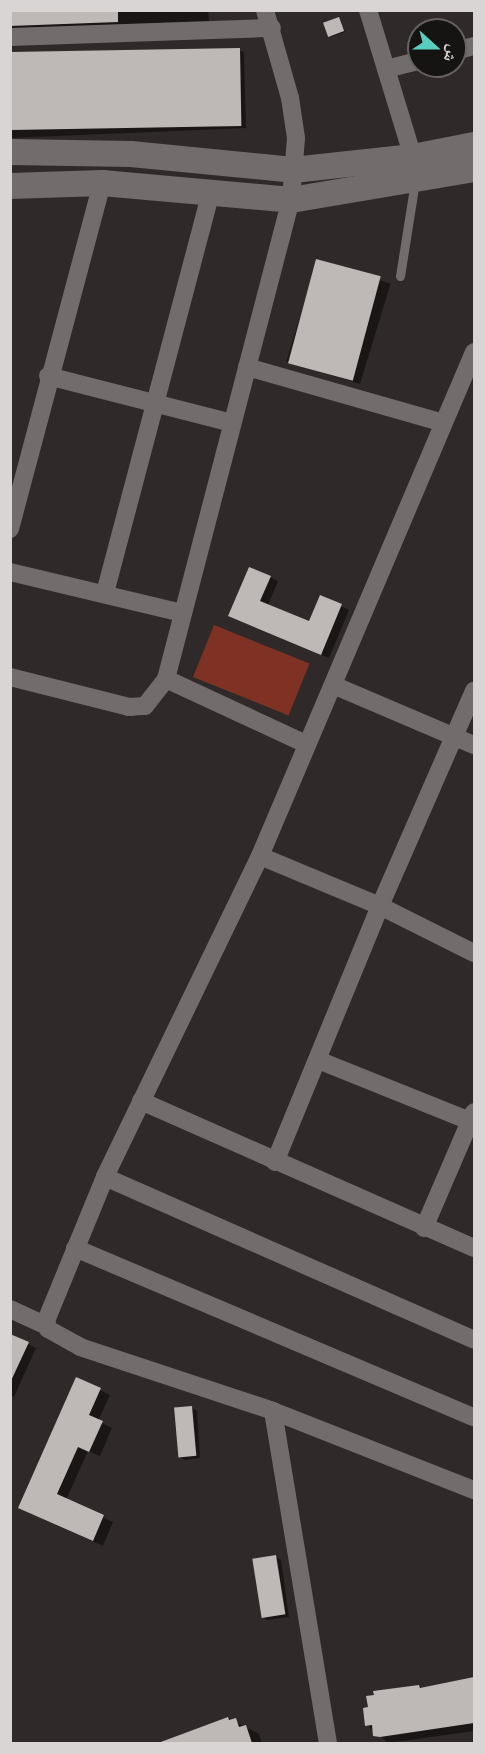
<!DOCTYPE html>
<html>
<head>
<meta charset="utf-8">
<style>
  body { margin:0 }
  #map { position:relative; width:485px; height:1754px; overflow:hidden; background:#2f2a29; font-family:Mulish,"Noto Naskh Arabic",sans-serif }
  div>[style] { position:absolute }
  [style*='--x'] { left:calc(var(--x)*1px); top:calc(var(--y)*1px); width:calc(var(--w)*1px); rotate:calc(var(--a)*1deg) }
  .green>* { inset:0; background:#7f3223; transform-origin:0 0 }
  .shadow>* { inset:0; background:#0007; transform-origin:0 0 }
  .building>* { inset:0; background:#beb8b7; transform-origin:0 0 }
  .lane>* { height:9px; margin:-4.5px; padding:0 4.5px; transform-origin:4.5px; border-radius:4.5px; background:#726d6c }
  .street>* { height:18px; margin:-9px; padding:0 9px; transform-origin:9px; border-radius:9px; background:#726d6c }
  .secondary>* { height:26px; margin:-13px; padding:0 13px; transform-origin:13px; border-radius:13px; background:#726d6c }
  span { translate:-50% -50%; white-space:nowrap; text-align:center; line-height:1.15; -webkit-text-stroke:6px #161313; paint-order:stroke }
  .frame { position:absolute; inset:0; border:12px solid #d8d5d4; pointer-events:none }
  .north { position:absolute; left:407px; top:18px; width:60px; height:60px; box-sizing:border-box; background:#161313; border:2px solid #646160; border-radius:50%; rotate:111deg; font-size:16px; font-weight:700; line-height:24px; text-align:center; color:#d8d5d4 }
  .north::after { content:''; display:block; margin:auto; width:21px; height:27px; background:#5acebe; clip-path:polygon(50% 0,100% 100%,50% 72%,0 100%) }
</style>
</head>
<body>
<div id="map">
  <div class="green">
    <div style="left:214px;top:625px;width:103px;height:56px;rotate:22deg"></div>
  </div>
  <div class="shadow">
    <div style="clip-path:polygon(10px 10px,208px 10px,209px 21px,10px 29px)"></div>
    <div style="clip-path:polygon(339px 19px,345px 32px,331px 37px,329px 35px)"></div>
    <div style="clip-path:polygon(239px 50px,244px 52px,246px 128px,10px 138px,10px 59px)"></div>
    <div style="left:317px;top:261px;width:77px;height:105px;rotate:17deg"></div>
    <div style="clip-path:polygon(270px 577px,278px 581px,268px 605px,310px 623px,321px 597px,349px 610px,329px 658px,238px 619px)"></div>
    <div style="clip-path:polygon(10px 1335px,36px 1348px,14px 1397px,10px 1395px)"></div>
    <div style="clip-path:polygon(100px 1390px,110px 1395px,98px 1421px,112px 1428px,100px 1456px,88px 1451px,66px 1500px,113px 1522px,103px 1546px,30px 1513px)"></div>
    <div style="clip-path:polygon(192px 1408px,197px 1411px,200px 1458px,185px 1460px,179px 1457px)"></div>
    <div style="clip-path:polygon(276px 1557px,281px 1560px,289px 1617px,267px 1620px,262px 1617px)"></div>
    <div style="clip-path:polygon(474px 1680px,474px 1731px,388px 1743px,367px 1725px,419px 1686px,424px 1689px)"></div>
    <div style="clip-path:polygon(228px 1718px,259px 1734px,262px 1744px,175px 1744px,174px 1739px,179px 1735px)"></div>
  </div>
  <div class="building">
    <div style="clip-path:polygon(10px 10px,118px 10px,118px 22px,10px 26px)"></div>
    <div style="left:339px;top:17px;width:15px;height:17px;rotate:70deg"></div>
    <div style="left:240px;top:48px;width:78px;height:230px;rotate:89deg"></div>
    <div style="left:316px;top:259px;width:67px;height:108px;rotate:15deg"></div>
    <div style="clip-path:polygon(249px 567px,271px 576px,260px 601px,309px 621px,320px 595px,342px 604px,321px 655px,228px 616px)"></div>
    <div style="clip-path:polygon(10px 1334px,29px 1342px,10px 1383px)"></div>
    <div style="clip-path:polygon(76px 1377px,101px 1388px,89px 1415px,103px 1421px,89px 1452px,78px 1447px,57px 1494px,104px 1515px,93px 1541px,18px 1508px)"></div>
    <div style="left:192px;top:1406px;width:50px;height:18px;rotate:85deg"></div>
    <div style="left:276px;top:1555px;width:60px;height:24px;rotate:81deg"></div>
    <div style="clip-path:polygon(474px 1677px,474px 1723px,380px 1737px,373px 1736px,372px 1725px,365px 1726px,363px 1708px,368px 1707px,366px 1696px,374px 1695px,373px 1691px,419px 1685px,420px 1688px)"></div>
    <div style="clip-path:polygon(228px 1717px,229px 1720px,236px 1718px,239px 1727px,246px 1725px,252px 1743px,158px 1743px)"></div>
  </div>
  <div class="lane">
    <div style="--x:400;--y:276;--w:96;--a:-81"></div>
  </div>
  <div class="street">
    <div style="--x:368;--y:10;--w:154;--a:73"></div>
    <div style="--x:10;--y:37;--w:262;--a:-2"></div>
    <div style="--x:455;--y:51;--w:20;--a:-15"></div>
    <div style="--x:386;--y:69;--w:34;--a:-14"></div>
    <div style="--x:474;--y:352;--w:548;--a:113.01"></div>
    <div style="--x:260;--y:856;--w:356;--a:115.8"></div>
    <div style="--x:105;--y:1177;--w:156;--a:112.3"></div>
    <div style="--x:46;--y:1321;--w:8;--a:76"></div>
    <div style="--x:48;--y:1329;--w:37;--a:29"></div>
    <div style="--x:80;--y:1347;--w:203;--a:18.3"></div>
    <div style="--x:273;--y:1411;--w:216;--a:21.5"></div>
    <div style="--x:247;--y:367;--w:204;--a:15.9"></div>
    <div style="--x:48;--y:376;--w:190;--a:14.3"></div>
    <div style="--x:10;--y:529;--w:358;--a:-75.1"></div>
    <div style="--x:10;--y:572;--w:177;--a:13.4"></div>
    <div style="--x:105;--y:593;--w:414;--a:-75.2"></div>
    <div style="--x:10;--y:677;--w:123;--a:14.1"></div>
    <div style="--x:129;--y:707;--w:16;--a:-4"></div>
    <div style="--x:145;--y:706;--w:34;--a:-52"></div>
    <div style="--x:166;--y:679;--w:495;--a:-75.4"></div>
    <div style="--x:291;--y:200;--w:62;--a:-85.4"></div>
    <div style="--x:296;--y:138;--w:40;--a:-98.5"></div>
    <div style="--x:290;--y:98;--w:91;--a:-105.9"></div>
    <div style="--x:166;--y:679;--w:154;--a:24.9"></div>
    <div style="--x:333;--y:685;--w:153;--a:23.1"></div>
    <div style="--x:260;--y:856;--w:130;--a:22.6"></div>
    <div style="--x:380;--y:906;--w:105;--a:26.6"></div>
    <div style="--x:318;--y:1060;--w:164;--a:21.9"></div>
    <div style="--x:141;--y:1101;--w:364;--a:23.8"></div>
    <div style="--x:275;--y:1162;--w:277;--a:-67.7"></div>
    <div style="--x:380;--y:906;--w:235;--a:-66.4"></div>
    <div style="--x:105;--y:1177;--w:403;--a:23.8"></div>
    <div style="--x:424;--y:1228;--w:126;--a:-66.7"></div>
    <div style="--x:75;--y:1248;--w:433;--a:23"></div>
    <div style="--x:10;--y:1309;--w:41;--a:24.7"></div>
    <div style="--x:273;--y:1411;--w:338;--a:80.6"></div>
  </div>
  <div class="secondary">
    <div style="--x:10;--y:152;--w:121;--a:0.9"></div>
    <div style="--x:131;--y:154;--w:163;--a:5.6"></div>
    <div style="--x:293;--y:170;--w:121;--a:-6.2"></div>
    <div style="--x:413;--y:157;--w:62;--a:-11.1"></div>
    <div style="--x:10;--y:186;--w:92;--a:-1.9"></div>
    <div style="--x:102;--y:183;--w:190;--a:5.1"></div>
    <div style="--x:291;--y:200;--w:186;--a:-9.6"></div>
  </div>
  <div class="frame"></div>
  <div class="north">ش</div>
</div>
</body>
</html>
